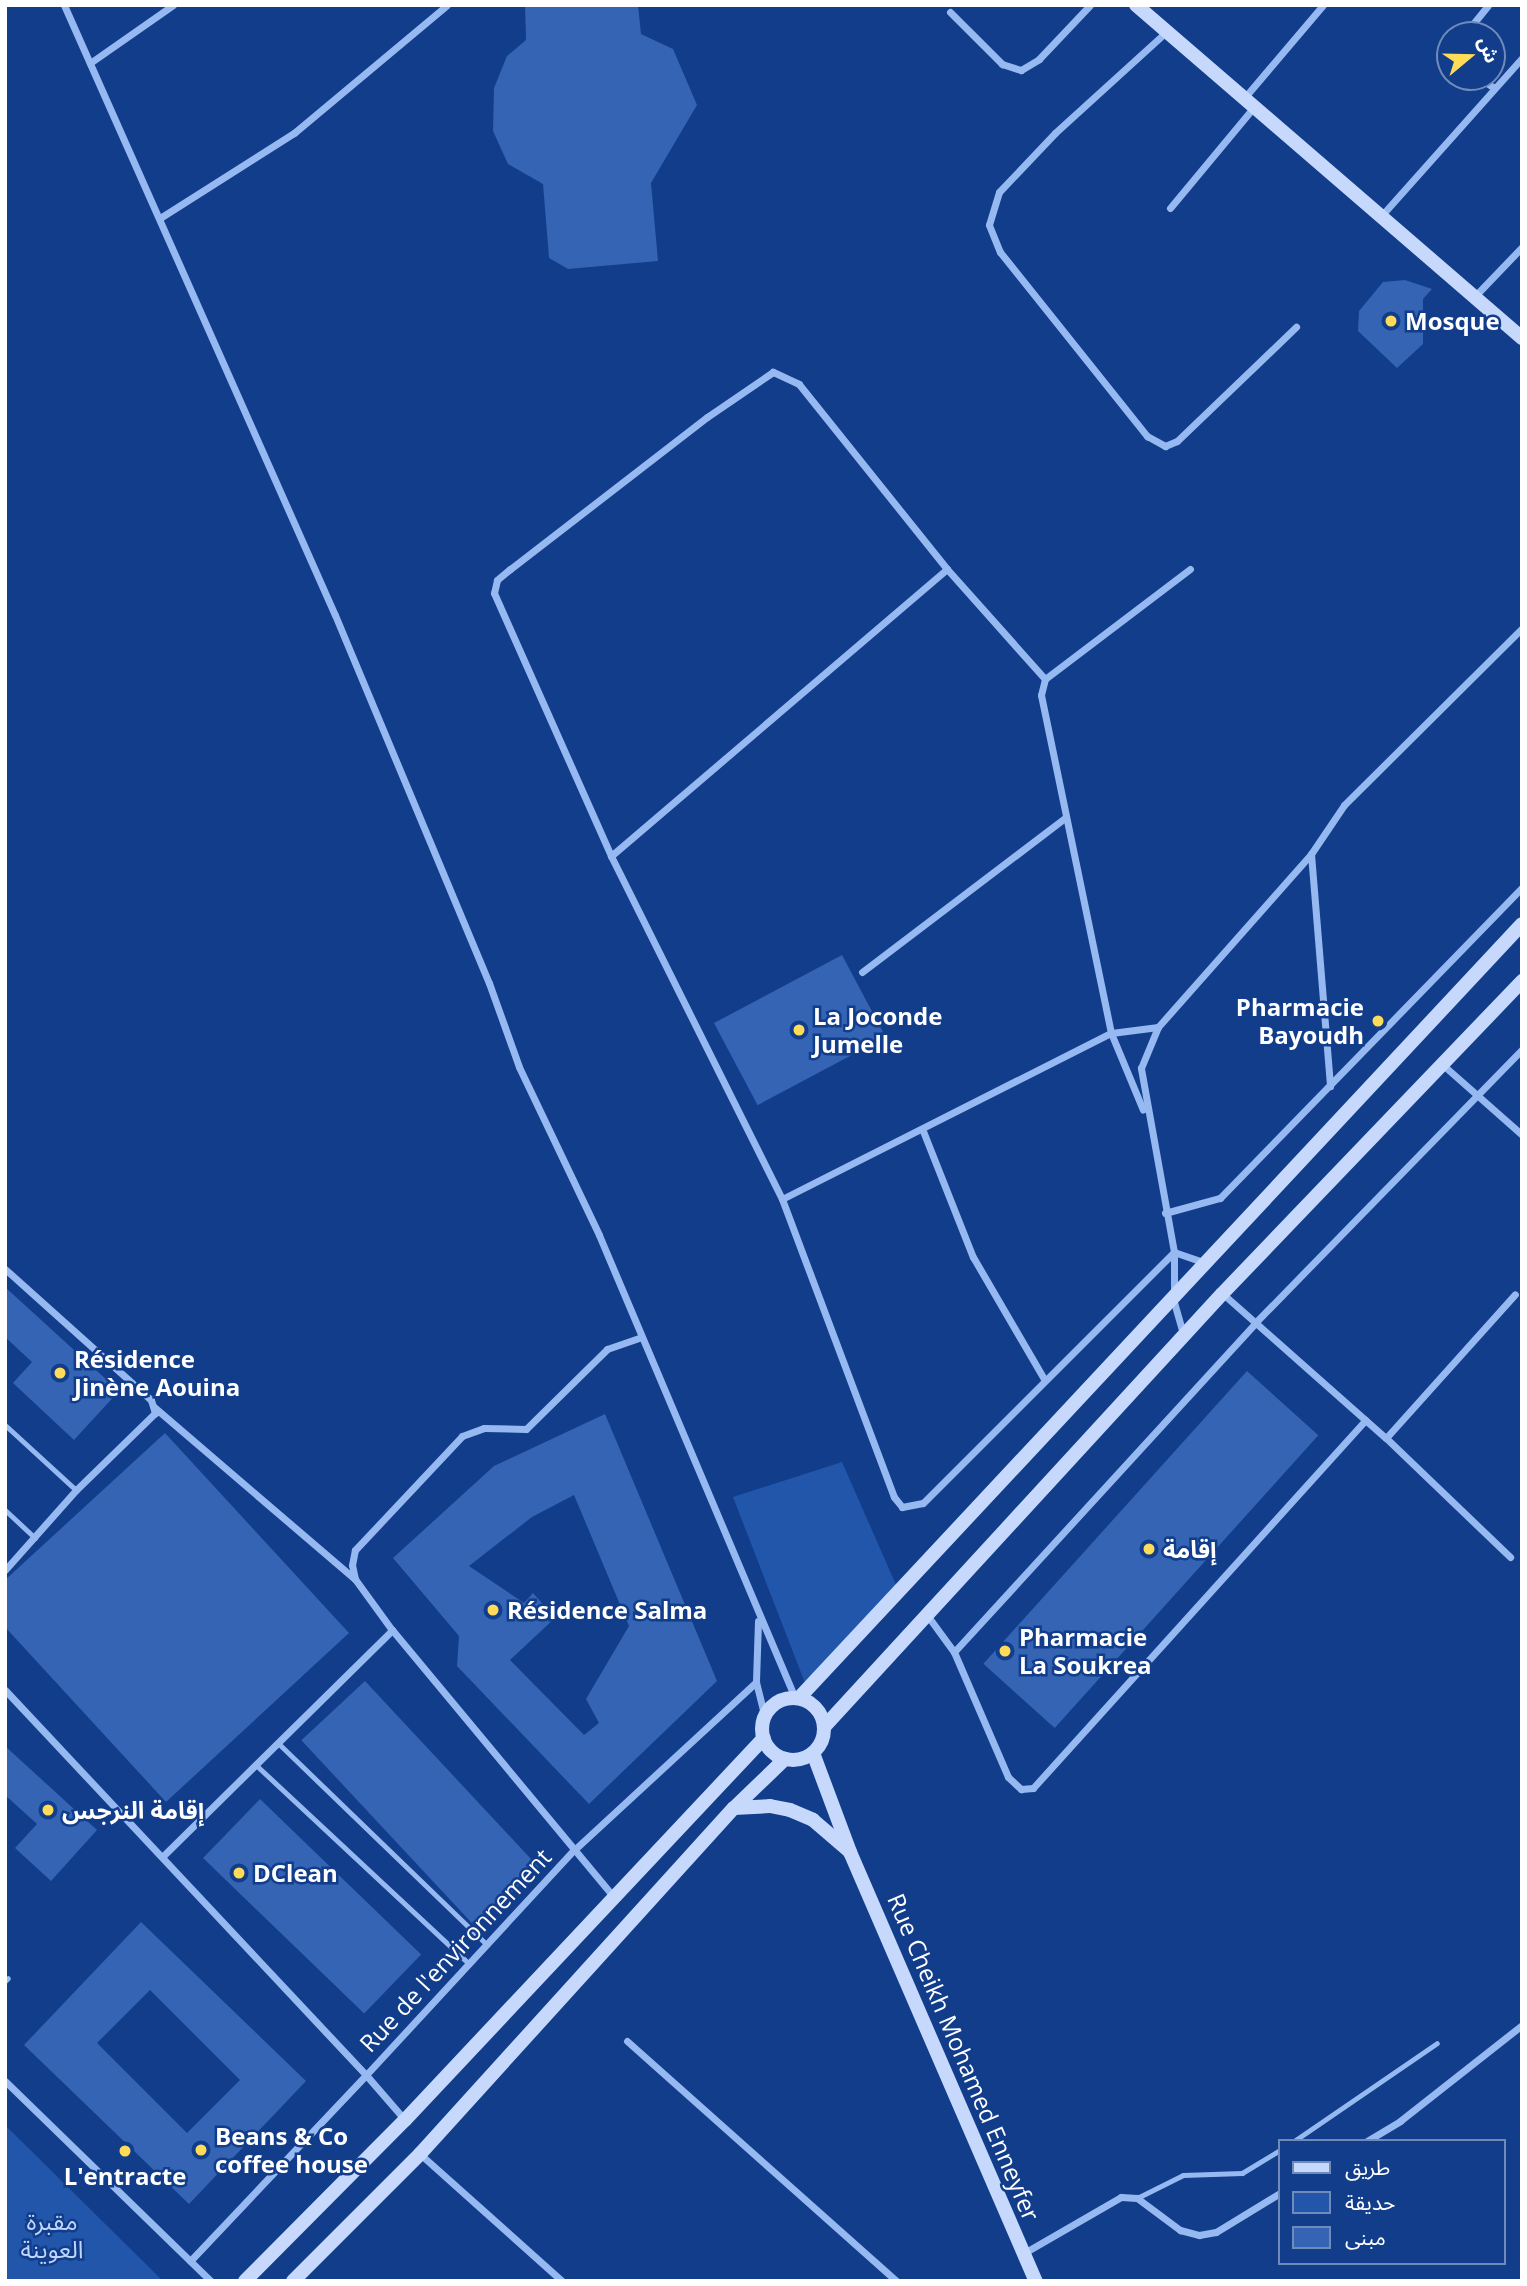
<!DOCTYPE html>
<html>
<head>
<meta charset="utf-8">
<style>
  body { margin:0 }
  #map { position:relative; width:1527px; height:2286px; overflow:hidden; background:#113d8b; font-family:"Open Sans","Noto Sans Arabic",sans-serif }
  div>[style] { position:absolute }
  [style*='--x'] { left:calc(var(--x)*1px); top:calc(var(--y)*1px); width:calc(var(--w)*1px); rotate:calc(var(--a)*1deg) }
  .green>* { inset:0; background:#2256ab }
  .building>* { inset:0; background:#3464b3; transform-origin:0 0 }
  .lane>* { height:5px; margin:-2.5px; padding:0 2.5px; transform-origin:2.5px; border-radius:2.5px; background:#97b9f2 }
  .street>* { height:7px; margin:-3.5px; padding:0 3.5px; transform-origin:3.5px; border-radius:3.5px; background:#97b9f2 }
  .secondary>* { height:14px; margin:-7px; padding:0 7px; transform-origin:7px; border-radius:7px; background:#c6d9fc }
  .secondary>.ring { margin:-7px; padding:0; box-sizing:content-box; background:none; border:14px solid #c6d9fc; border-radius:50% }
  .dots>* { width:19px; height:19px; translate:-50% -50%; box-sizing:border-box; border:4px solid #113d8b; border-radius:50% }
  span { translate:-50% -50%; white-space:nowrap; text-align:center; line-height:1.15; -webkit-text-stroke:5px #113d8b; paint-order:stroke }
  .poi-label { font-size:24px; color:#fff; font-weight:700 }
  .left { translate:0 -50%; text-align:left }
  .right { translate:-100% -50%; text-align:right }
  .street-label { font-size:24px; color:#fff }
  .park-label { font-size:24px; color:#bed6fd }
  .frame { position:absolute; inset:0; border:7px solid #fff; pointer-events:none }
  .legend { position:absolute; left:1278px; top:2139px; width:228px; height:126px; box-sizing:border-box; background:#113d8b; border:2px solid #708bb9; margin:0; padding:9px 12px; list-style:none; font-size:21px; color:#fff }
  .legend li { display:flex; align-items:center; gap:14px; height:35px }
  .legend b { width:35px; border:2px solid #708bb9 }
  .north { position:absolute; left:1436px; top:21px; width:70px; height:70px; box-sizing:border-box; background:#113d8b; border:2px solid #708bb9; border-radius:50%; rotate:71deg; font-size:19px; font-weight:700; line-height:28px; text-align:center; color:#fff }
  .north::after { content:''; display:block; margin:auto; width:24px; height:32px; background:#ffdb58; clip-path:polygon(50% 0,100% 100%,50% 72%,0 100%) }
</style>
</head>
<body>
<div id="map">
  <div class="green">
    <div style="clip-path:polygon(842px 1462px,897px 1587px,805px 1683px,733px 1497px)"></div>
    <div style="clip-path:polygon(5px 2125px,163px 2281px,5px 2281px)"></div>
  </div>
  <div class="building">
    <div style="clip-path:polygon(525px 5px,638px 5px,641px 34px,673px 49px,697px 105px,651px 183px,658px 261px,568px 269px,549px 258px,543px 184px,508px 164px,493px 131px,494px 88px,507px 56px,526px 40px)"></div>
    <div style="clip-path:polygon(1405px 280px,1432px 289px,1423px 299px,1423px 344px,1397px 368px,1358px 331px,1359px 311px,1383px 282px)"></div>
    <div style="left:842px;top:955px;width:93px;height:145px;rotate:62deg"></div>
    <div style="clip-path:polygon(5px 1287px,119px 1391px,74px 1440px,13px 1383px,32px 1362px,5px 1337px)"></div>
    <div style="left:1247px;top:1371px;width:96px;height:394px;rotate:42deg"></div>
    <div style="clip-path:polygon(evenodd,605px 1414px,717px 1681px,589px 1804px,457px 1666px,459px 1636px,393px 1558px,494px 1466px,605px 1414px,574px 1495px,629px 1626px,586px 1699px,599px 1723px,584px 1735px,510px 1660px,555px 1618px,533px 1593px,524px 1603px,469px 1566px,532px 1517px,574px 1495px)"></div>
    <div style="clip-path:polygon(165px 1433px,349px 1633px,166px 1802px,5px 1627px,5px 1580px)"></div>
    <div style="left:365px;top:1681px;width:255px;height:87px;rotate:47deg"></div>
    <div style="clip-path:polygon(5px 1746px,97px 1830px,51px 1881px,15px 1848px,37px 1824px,5px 1795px)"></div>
    <div style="left:260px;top:1799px;width:224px;height:82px;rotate:44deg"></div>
    <div style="clip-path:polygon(evenodd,141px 1922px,306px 2081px,189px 2204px,24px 2045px,141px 1922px,150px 1990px,240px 2080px,187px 2133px,97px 2043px,150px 1990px)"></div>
  </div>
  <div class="lane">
    <div style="--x:5;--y:1425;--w:96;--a:42.5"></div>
    <div style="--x:5;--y:1510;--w:41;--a:43"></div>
    <div style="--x:280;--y:1745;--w:288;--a:44"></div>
    <div style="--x:258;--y:1767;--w:289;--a:43"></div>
    <div style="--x:5;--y:1981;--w:4;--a:-45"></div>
    <div style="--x:1294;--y:2141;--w:173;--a:-34.4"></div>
    <div style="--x:1137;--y:2198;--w:51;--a:-26.6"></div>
    <div style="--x:1183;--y:2175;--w:59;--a:-1.9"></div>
    <div style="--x:1242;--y:2173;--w:44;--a:-31.2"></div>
  </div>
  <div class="street">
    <div style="--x:64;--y:5;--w:667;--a:66.05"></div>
    <div style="--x:335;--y:615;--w:399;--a:67.3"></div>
    <div style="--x:489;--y:983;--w:89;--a:70.3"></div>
    <div style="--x:519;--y:1067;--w:186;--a:64.5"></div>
    <div style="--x:599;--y:1235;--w:503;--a:67.06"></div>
    <div style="--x:950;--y:12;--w:74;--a:45"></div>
    <div style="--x:1002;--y:64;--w:20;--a:18"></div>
    <div style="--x:1021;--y:70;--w:21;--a:-31"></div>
    <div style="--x:1039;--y:59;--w:74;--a:-46.6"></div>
    <div style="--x:1166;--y:32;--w:150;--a:137.7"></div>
    <div style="--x:1055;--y:133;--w:81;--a:133.5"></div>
    <div style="--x:999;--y:192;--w:34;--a:107"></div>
    <div style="--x:989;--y:225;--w:29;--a:68"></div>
    <div style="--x:1000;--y:252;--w:236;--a:51.4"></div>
    <div style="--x:1147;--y:436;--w:21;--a:29"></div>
    <div style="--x:1165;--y:446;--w:13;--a:-23"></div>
    <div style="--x:1177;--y:441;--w:165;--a:-43.8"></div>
    <div style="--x:1464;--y:35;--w:38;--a:-51"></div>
    <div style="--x:90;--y:63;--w:101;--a:-34.9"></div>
    <div style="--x:1478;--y:77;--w:18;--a:34"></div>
    <div style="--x:1245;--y:97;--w:121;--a:-49.7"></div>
    <div style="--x:1170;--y:208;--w:131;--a:-50.3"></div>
    <div style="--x:1382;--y:215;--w:210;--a:-48.3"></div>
    <div style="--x:160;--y:218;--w:159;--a:-32.4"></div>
    <div style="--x:294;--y:133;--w:199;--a:-39.9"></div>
    <div style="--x:1475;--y:296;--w:68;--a:-46.2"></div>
    <div style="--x:1045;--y:679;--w:147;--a:-131.7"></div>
    <div style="--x:947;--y:569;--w:237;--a:-128.7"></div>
    <div style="--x:799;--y:384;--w:29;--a:-155"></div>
    <div style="--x:773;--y:372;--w:80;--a:145.7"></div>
    <div style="--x:707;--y:417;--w:249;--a:142.3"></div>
    <div style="--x:510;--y:569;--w:17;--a:140"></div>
    <div style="--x:497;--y:580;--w:13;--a:103"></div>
    <div style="--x:494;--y:593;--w:288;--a:66"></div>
    <div style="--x:611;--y:856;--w:383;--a:63.5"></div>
    <div style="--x:782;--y:1199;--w:318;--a:69.4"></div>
    <div style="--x:894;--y:1497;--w:13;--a:51"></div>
    <div style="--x:902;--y:1507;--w:21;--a:-11"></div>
    <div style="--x:923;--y:1503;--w:355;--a:-45"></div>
    <div style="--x:1174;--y:1252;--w:34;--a:19"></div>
    <div style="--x:1311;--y:854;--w:233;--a:85.3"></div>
    <div style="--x:611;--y:856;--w:442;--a:-40.5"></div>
    <div style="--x:862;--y:972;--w:255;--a:-37.2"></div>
    <div style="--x:1158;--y:1027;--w:231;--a:-48.5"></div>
    <div style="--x:1311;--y:854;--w:59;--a:-56"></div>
    <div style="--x:1344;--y:805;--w:251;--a:-44.8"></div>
    <div style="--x:1443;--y:1065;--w:106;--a:41.5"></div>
    <div style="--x:923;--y:1131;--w:136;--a:68.4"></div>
    <div style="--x:973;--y:1257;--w:141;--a:59.8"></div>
    <div style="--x:782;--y:1199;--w:369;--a:-26.8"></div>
    <div style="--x:1111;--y:1033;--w:83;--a:67.4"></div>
    <div style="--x:1165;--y:1213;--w:57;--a:-15.3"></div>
    <div style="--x:1220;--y:1198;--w:434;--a:-45.8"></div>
    <div style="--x:5;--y:1269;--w:196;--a:41.9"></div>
    <div style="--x:151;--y:1400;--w:14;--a:73"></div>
    <div style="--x:155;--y:1413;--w:110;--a:135.7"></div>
    <div style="--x:76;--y:1490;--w:107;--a:131.6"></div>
    <div style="--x:1223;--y:1294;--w:217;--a:41.5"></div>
    <div style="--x:1386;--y:1438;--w:172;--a:43.8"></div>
    <div style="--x:1184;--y:1337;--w:37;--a:-106"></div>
    <div style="--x:1174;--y:1301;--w:49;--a:-90"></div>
    <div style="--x:1174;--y:1252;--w:187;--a:-100.2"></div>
    <div style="--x:1141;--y:1068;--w:44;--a:-67.5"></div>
    <div style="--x:1158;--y:1027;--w:47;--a:172.7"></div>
    <div style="--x:1111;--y:1033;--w:345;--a:-101.7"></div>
    <div style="--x:1041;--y:695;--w:16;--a:-76"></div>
    <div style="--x:1045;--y:679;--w:182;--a:-37.2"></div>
    <div style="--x:154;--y:1407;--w:265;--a:40.6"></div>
    <div style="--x:1386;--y:1438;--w:193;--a:-48.1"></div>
    <div style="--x:927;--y:1615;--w:46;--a:53.9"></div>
    <div style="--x:954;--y:1652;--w:136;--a:66.6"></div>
    <div style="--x:1008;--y:1777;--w:18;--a:43"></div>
    <div style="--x:1021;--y:1789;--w:12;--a:-5"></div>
    <div style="--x:1033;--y:1788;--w:496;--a:-47.9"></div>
    <div style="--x:758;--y:1621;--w:61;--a:91.9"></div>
    <div style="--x:756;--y:1682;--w:36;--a:76"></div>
    <div style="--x:954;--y:1652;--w:446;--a:-47.5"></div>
    <div style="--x:1255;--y:1323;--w:383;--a:-45.7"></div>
    <div style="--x:5;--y:1690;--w:528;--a:46.84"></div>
    <div style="--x:366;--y:2075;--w:256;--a:133.4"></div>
    <div style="--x:163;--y:1856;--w:322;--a:-44.6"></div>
    <div style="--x:613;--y:1896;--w:346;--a:-129.7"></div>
    <div style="--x:392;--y:1630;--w:63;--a:-126"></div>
    <div style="--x:355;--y:1579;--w:14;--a:-102"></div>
    <div style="--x:352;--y:1565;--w:15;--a:-79"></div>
    <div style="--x:355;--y:1550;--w:156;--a:-46.8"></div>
    <div style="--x:462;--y:1436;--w:23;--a:-20"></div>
    <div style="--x:484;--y:1428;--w:42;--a:1.4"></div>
    <div style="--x:526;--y:1429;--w:114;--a:-44.6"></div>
    <div style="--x:607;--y:1349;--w:36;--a:-19"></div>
    <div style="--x:627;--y:2041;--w:361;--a:41.7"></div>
    <div style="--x:5;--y:2081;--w:287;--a:44.2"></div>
    <div style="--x:405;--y:2120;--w:60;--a:-130.9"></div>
    <div style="--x:366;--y:2075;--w:305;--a:-47.3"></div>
    <div style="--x:573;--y:1851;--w:249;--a:-42.7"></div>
    <div style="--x:1367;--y:2141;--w:39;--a:-31"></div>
    <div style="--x:1400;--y:2121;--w:155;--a:-38.2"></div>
    <div style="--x:420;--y:2154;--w:191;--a:41.8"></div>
    <div style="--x:1024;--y:2253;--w:112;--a:-30"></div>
    <div style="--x:1121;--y:2197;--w:16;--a:4"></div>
    <div style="--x:1137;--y:2198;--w:54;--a:36.7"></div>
    <div style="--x:1180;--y:2230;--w:20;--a:15"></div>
    <div style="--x:1199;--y:2235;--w:17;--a:-10"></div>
    <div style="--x:1216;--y:2232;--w:75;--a:-31.4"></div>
  </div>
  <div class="secondary">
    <div style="--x:1136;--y:5;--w:510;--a:40.78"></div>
    <div style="--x:799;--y:1698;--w:1059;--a:-46.95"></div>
    <div class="ring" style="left:762px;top:1698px;width:48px;height:48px"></div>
    <div style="--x:824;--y:1727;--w:588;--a:-47.41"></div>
    <div style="--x:1222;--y:1294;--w:434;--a:-46.2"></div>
    <div style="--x:813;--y:1753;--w:106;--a:69.5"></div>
    <div style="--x:850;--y:1852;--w:468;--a:66.6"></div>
    <div style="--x:734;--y:1808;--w:36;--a:-3"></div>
    <div style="--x:770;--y:1806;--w:20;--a:11"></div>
    <div style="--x:790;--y:1810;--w:25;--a:23"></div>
    <div style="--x:813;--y:1820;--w:48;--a:40.7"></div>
    <div style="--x:245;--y:2281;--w:227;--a:-45.2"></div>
    <div style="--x:405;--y:2120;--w:524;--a:-46.78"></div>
    <div style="--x:293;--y:2281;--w:180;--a:-45"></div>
    <div style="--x:420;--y:2154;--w:467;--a:-47.8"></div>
    <div style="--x:734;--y:1808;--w:71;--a:-43.9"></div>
  </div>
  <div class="dots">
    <div style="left:1391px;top:321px;background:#ffdb58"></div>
    <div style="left:1378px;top:1021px;background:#ffdb58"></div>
    <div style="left:799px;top:1030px;background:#ffdb58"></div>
    <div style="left:60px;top:1373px;background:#ffdb58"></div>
    <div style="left:1149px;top:1549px;background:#ffdb58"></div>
    <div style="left:493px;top:1610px;background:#ffdb58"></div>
    <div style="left:1005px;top:1651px;background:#ffdb58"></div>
    <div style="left:48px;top:1810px;background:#ffdb58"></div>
    <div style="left:239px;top:1873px;background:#ffdb58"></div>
    <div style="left:201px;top:2150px;background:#ffdb58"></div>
    <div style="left:125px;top:2151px;background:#ffdb58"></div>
  </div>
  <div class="poi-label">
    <span class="left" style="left:1405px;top:321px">Mosque</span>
    <span class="right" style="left:1364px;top:1021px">Pharmacie<br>Bayoudh</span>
    <span class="left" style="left:813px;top:1030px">La Joconde<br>Jumelle</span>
    <span class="left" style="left:74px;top:1373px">Résidence<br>Jinène Aouina</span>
    <span class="left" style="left:1163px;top:1549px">إقامة</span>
    <span class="left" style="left:507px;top:1610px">Résidence Salma</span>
    <span class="left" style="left:1019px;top:1651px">Pharmacie<br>La Soukrea</span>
    <span class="left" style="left:62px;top:1810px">إقامة النرجس</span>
    <span class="left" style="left:253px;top:1873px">DClean</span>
    <span class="left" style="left:215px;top:2150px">Beans &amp; Co<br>coffee house</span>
    <span style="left:125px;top:2176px">L'entracte</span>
  </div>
  <div class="street-label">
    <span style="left:455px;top:1950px;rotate:-47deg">Rue de l'environnement</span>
    <span style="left:964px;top:2057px;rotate:67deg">Rue Cheikh Mohamed Enneyfer</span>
  </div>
  <div class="park-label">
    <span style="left:52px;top:2235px">مقبرة<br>العوينة</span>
  </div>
  <div class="frame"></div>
  <ul class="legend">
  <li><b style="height:9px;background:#c6d9fc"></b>طريق</li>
  <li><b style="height:19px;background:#2256ab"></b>حديقة</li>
  <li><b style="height:19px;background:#3464b3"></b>مبنى</li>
  </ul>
  <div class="north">ش</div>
</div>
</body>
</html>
